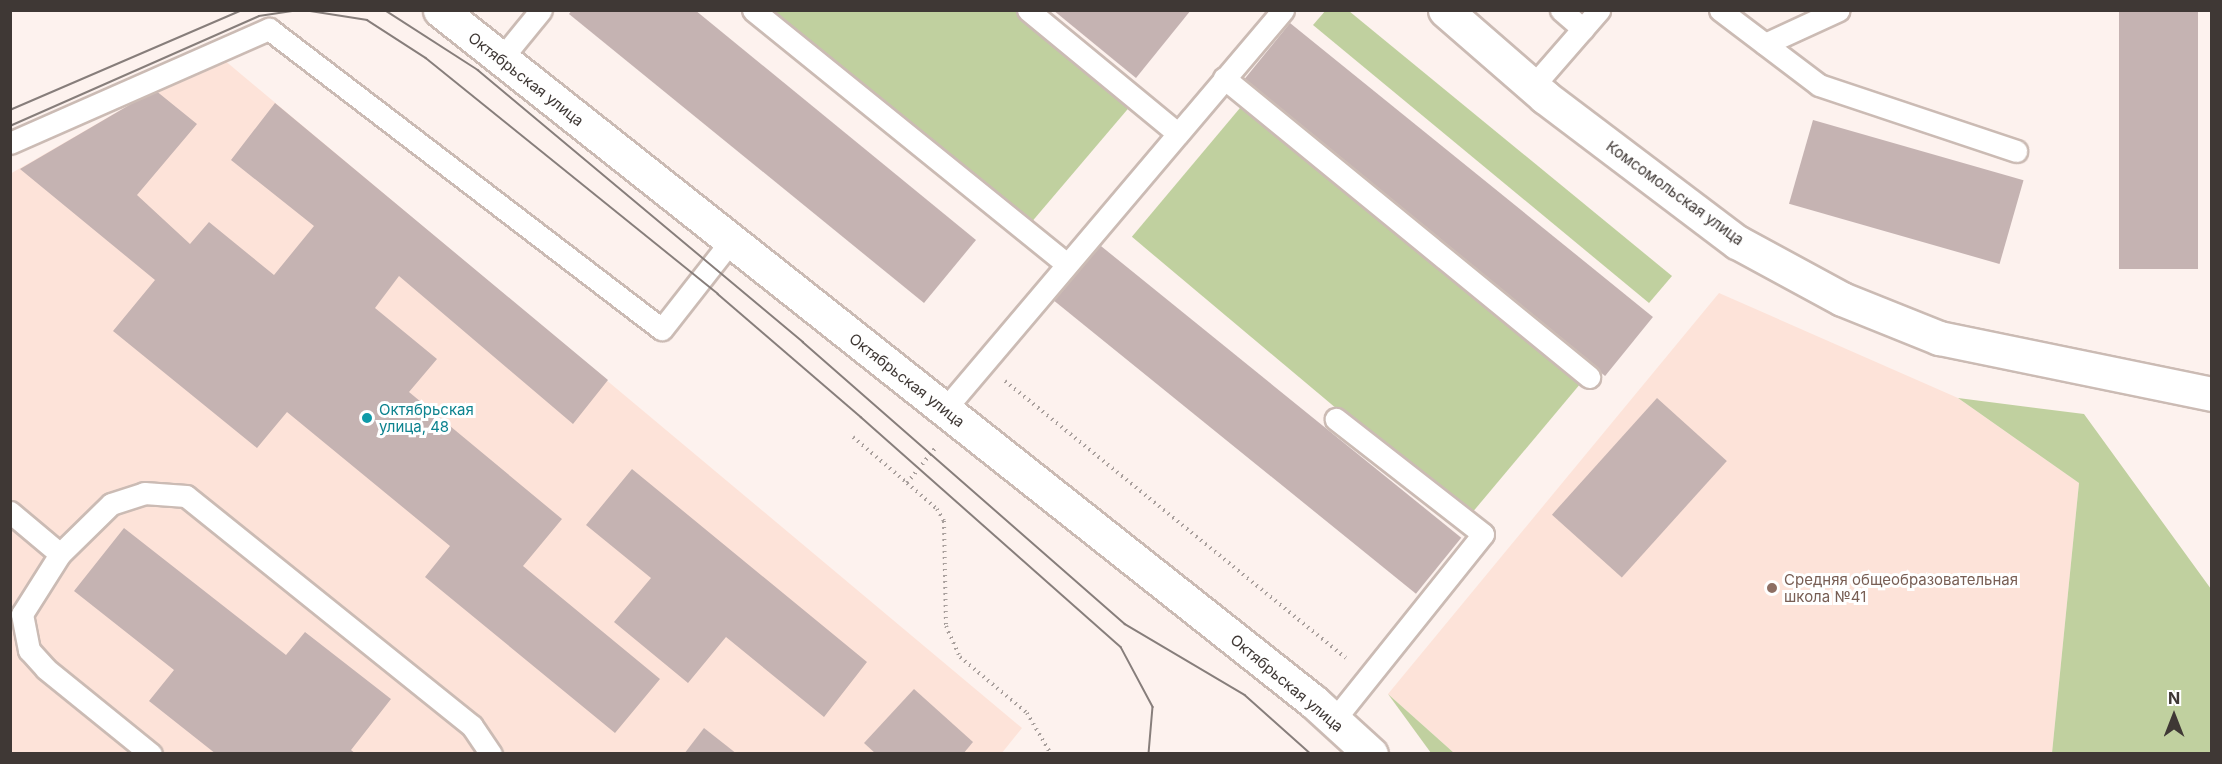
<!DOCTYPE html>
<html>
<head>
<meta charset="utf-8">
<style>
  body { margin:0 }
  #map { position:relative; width:2222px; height:764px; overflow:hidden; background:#fdf2ee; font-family:Inter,sans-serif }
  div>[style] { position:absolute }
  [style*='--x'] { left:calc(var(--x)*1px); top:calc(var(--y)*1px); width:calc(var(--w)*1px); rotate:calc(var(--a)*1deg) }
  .built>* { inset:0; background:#fde3d9 }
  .green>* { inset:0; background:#c0d09f; transform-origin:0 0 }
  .building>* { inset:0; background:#c5b3b2; transform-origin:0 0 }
  .path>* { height:4px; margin-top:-2px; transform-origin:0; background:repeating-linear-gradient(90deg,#a9a09d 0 1.5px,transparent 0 6px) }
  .roads { filter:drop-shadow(2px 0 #cbbbb4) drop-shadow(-2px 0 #cbbbb4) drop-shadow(0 2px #cbbbb4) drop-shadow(0 -2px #cbbbb4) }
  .lane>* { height:21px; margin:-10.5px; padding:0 10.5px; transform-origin:10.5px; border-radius:10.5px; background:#fff }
  .secondary>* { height:33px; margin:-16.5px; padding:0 16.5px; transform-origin:16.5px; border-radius:16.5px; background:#fff }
  .tram>* { height:1.5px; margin:-0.75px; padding:0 0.75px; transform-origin:0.75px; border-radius:0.75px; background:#877e7b }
  .dots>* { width:16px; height:16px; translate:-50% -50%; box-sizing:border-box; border:3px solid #fff; border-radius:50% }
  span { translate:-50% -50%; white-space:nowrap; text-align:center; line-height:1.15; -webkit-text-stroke:6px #fff; paint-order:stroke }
  .street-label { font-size:15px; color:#3f3835 }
  .culture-label { font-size:15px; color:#0d838f }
  .left { translate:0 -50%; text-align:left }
  .education-label { font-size:15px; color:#785e54 }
  .frame { position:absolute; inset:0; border:12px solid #3f3835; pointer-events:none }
  .north { position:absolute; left:2144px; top:686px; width:60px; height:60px; -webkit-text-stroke:4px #fff; paint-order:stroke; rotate:0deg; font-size:16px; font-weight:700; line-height:24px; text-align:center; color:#3f3835 }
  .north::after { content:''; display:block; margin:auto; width:21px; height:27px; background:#3f3835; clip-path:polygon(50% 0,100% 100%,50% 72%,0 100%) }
</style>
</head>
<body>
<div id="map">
  <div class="built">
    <div style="clip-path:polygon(223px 59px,1022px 728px,1001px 754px,11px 753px,10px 174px,155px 90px)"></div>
    <div style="clip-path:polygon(1719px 293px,1958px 398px,2079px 483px,2052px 753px,1454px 753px,1388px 694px)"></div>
  </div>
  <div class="green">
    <div style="clip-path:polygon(1326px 10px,1349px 11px,1672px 276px,1649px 303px,1313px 25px)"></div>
    <div style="clip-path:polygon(757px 11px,1029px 11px,1138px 97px,1024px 231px)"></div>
    <div style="left:1245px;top:102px;width:438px;height:176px;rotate:40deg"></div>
    <div style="clip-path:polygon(1958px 398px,2084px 414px,2211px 589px,2211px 753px,2052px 753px,2079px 483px)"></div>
    <div style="clip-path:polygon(1388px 694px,1454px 753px,1431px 753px)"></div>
  </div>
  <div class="building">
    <div style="clip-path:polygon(572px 10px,695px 10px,976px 240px,924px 303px,569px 14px)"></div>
    <div style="clip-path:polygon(1053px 10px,1191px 10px,1136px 78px)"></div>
    <div style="left:2119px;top:10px;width:79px;height:259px"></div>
    <div style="left:1290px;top:23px;width:467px;height:76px;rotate:39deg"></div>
    <div style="clip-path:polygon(155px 90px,197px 124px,137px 195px,190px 244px,209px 222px,274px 275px,314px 226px,231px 160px,275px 103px,608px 380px,573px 424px,399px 276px,375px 308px,437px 359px,409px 392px,562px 519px,523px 566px,660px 679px,615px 733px,425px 577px,450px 546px,287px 412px,257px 448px,113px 331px,155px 280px,20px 169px)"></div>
    <div style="left:1813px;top:120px;width:219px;height:87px;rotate:16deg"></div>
    <div style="left:1096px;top:242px;width:470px;height:72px;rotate:39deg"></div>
    <div style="left:1657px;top:398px;width:94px;height:157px;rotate:42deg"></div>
    <div style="clip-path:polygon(632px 469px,867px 662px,824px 717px,726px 637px,688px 683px,614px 622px,651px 578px,586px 525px)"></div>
    <div style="clip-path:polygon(124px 528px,286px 655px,305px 632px,391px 699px,351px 750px,356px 754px,216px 754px,149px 701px,174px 670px,74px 591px)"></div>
    <div style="clip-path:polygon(914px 689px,973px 742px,963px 754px,876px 754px,864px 743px)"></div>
    <div style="clip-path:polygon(704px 728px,737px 754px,684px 754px)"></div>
  </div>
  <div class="path">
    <div style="--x:1005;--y:381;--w:439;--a:39.1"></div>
    <div style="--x:853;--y:437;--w:71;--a:40.4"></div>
    <div style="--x:907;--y:483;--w:46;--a:-51.1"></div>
    <div style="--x:907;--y:483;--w:40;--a:41"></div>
    <div style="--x:937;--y:509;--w:14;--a:60"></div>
    <div style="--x:944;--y:521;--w:105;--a:88.9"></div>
    <div style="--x:946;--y:626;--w:34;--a:66"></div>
    <div style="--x:960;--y:657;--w:87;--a:39.9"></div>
    <div style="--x:1027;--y:713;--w:48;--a:59.7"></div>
  </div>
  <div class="roads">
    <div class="lane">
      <div style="--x:753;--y:10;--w:404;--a:39"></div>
      <div style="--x:1028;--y:10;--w:193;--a:39.5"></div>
      <div style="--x:1561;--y:10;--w:29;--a:41"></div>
      <div style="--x:1720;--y:10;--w:124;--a:37.1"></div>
      <div style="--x:1819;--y:85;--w:208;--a:18.5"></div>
      <div style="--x:1765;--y:44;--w:81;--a:-24.7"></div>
      <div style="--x:501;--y:59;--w:63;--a:-50.8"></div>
      <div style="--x:1224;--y:78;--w:472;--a:39.3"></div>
      <div style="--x:1533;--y:86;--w:101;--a:-49"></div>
      <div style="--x:10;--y:143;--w:283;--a:-23.8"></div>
      <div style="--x:269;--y:29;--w:494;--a:37.4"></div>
      <div style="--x:662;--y:329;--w:112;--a:-51.9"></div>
      <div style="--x:945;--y:409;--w:523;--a:-49.73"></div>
      <div style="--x:10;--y:512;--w:65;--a:40"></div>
      <div style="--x:60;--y:554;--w:71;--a:122.3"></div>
      <div style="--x:22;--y:614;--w:37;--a:79"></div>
      <div style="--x:29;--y:650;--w:25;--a:48"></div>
      <div style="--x:46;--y:669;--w:135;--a:39"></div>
      <div style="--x:60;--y:554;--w:71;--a:-44.4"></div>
      <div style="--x:111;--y:504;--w:35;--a:-18"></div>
      <div style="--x:144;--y:493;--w:42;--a:4.1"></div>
      <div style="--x:186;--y:496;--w:367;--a:38.8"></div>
      <div style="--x:472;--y:726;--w:34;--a:56"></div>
      <div style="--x:1334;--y:720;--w:238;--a:-51.3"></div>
      <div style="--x:1483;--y:534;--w:187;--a:-142"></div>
    </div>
    <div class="secondary">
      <div style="--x:440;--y:10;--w:1115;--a:38.37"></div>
      <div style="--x:1314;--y:702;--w:77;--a:42.4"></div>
      <div style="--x:1445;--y:10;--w:133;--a:41"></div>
      <div style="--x:1545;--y:97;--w:241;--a:37.1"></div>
      <div style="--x:1737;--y:242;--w:119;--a:28.5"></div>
      <div style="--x:1842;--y:299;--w:105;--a:21.9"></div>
      <div style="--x:1939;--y:338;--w:279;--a:11.6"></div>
    </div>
  </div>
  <div class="tram">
    <div style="--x:304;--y:10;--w:64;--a:9"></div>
    <div style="--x:367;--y:20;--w:70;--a:32.8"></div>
    <div style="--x:426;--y:58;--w:375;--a:38.9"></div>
    <div style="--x:718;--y:294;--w:189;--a:40.7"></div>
    <div style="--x:861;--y:417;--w:347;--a:41.5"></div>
    <div style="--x:1121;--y:647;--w:68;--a:61.9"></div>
    <div style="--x:1153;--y:707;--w:47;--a:94.9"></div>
    <div style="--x:385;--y:10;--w:111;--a:32.8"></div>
    <div style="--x:478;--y:70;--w:424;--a:39.9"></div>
    <div style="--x:803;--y:342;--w:428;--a:41.2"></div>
    <div style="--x:1125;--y:624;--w:139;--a:30.6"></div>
    <div style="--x:1245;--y:695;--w:89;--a:41.8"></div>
    <div style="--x:10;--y:110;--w:253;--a:-23.3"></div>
    <div style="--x:10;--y:126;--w:272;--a:-23.8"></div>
    <div style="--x:259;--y:16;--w:40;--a:-8.5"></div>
  </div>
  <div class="dots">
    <div style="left:367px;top:418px;background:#0f9aa8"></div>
    <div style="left:1772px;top:588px;background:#8d6e63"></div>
  </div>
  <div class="street-label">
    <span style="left:526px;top:79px;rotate:38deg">Октябрьская улица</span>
    <span style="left:1675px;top:193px;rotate:36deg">Комсомольская улица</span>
    <span style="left:907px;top:380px;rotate:38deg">Октябрьская улица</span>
    <span style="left:1287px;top:683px;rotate:40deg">Октябрьская улица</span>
  </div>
  <div class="culture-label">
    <span class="left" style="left:379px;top:418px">Октябрьская<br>улица, 48</span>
  </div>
  <div class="education-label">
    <span class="left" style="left:1784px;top:588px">Средняя общеобразовательная<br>школа №41</span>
  </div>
  <div class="frame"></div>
  <div class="north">N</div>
</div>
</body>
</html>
